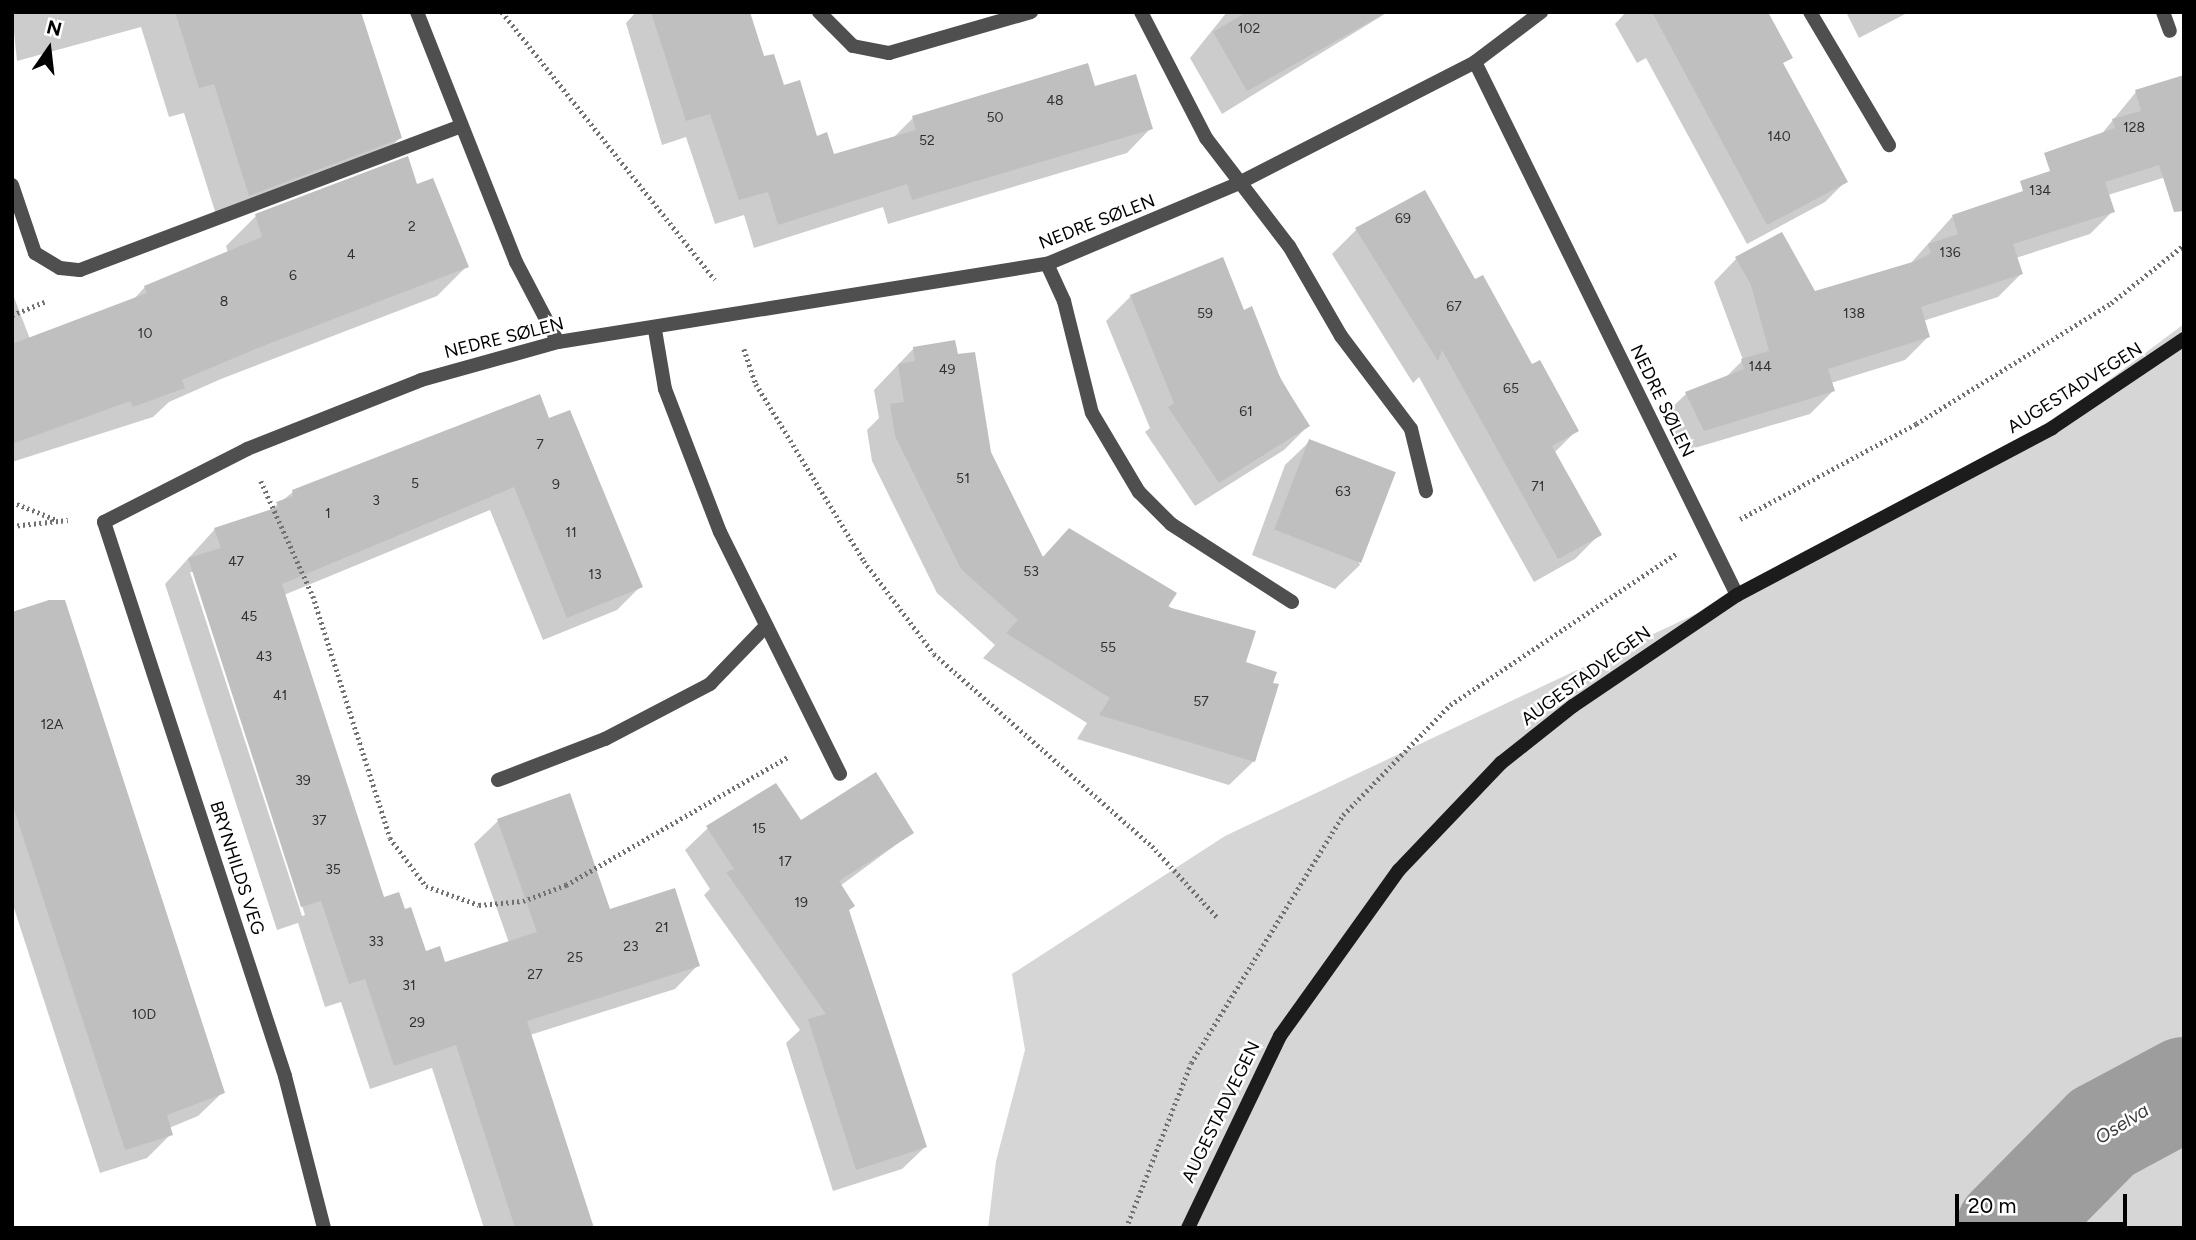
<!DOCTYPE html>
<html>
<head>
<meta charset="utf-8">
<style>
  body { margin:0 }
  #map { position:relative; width:2196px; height:1240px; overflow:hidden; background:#fff; font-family:Figtree,sans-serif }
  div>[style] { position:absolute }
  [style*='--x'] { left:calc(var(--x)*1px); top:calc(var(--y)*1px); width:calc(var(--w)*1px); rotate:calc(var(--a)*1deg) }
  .green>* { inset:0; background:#d6d6d6 }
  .shadow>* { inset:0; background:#0003 }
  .river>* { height:103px; margin:-51.5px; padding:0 51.5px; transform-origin:51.5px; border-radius:51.5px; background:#9d9d9d }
  .building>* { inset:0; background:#bfbfbf; transform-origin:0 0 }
  .path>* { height:4.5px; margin-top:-2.25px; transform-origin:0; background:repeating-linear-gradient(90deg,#717171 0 2px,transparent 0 5.5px) }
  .service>* { height:14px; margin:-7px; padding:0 7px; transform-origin:7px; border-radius:7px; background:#4f4f4f }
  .minor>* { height:14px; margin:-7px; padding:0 7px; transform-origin:7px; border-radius:7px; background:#4f4f4f }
  .secondary>* { height:14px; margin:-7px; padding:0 7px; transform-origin:7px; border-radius:7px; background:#1c1c1c }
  span { translate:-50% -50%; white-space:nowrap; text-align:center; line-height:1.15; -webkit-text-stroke:5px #fff; paint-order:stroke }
  .number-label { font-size:14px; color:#303030 }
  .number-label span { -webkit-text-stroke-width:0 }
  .street-label { font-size:18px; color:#000 }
  .water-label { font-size:19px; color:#3e3e3e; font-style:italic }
  .frame { position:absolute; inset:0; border:14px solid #000; pointer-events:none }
  .north { position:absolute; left:14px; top:14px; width:70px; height:70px; -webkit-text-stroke:5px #fff; paint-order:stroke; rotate:14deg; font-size:19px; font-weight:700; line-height:28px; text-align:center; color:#000 }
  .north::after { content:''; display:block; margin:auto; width:24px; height:32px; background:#000; clip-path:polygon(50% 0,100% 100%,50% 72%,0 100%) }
  .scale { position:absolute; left:1955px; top:1194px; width:172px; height:32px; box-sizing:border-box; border:4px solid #000; border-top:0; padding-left:9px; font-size:21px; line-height:24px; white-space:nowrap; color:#000; -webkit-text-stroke:5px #fff; paint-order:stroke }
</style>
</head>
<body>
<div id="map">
  <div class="green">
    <div style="clip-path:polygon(2184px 324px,2184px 1228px,988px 1228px,996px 1161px,1025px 1050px,1012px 974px,1225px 836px,1861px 536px,2023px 444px)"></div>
  </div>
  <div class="shadow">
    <div style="clip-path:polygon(12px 12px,359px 12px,400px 138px,370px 167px,219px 224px,184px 113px,169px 117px,141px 27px,17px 61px)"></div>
    <div style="clip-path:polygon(636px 12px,748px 12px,763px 59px,819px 146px,833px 156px,892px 139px,913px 118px,1093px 88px,1151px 128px,1127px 153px,888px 224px,883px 207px,754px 248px,744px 215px,715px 224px,686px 137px,662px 145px,626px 23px)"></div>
    <div style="clip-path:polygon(1227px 12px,1388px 12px,1222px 114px,1190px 58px)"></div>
    <div style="clip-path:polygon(1626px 12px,1724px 12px,1846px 181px,1825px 202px,1747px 244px,1646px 58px,1637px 63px,1615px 24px)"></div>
    <div style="clip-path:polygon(1846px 12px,1909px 12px,1859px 38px)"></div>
    <div style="clip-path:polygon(2136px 92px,2182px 172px,2108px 195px,2113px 211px,2090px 234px,2016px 258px,2021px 274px,1998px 297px,1923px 321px,1928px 337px,1905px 360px,1831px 383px,1833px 391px,1810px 414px,1681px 452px,1663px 416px,1686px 394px,1725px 378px,1743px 360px,1714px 282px,1736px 259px,1814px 293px,1910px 264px,1952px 217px,2063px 181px)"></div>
    <div style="clip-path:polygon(407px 159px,416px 186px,467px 266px,437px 296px,221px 379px,169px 402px,153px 417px,12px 462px,12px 292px,30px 339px,132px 301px,145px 287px,228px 253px,226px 246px,256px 216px)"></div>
    <div style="clip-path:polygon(1424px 192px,1474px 282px,1577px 430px,1554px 453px,1599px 535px,1575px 559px,1534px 582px,1419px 377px,1413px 383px,1332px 254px,1356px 230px)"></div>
    <div style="clip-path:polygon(1131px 296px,1243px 312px,1308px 426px,1284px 450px,1195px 506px,1145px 432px,1150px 428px,1106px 321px)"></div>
    <div style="clip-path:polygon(914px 348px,990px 453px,1042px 558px,1070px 530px,1244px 664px,1254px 761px,1229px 785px,1077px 739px,1087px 723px,983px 658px,995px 645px,937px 593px,872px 461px,867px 430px,879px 418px,874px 390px)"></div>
    <div style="clip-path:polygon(evenodd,548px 420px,641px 586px,617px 610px,543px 640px,490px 510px,284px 595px,383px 899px,425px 954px,444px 964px,509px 943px,474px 844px,498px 821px,608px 911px,698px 965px,675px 989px,530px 1035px,593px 1228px,484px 1228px,432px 1068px,370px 1089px,341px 1002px,325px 1007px,298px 923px,277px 930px,165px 584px,215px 529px,268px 512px,293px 492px,548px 420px,190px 572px,194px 572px,305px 915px,302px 916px,190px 572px)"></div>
    <div style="clip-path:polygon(1310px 441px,1360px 565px,1335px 589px,1252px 555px,1285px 465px)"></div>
    <div style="clip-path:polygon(12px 616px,223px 1092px,198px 1116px,169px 1128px,171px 1134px,147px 1158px,100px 1173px,12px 902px)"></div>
    <div style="clip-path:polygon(800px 822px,912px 833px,840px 886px,925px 1147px,902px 1169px,833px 1191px,786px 1043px,800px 1030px,704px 895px,710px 889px,685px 850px,708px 828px)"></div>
  </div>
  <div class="river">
    <div style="--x:2007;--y:1228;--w:135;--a:-45.3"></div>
    <div style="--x:2102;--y:1132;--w:93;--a:-28.2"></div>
  </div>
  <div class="building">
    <div style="clip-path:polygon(175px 12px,361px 12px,402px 138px,249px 196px,214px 84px,199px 88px)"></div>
    <div style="clip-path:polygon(651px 12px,750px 12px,764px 56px,774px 54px,784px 85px,800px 80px,817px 136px,827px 132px,834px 154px,916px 130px,912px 116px,1088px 63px,1095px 86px,1136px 74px,1153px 129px,912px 200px,907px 184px,778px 225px,768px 192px,739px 200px,710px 114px,686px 121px)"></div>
    <div style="clip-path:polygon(1247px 12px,1387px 12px,1247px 91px,1213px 32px)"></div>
    <div style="clip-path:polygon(1652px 12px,1768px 12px,1793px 58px,1783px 63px,1848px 182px,1767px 225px)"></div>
    <div style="clip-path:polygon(2184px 75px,2184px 211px,2174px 212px,2159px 165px,2105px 182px,2115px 212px,2013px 244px,2023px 274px,1921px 307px,1930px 337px,1828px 369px,1835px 391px,1704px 431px,1685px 392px,1744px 369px,1741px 359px,1769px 351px,1751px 285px,1735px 257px,1782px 232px,1815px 291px,1916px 261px,1931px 253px,1928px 244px,1958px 234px,1952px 215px,2023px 191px,2020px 181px,2050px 171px,2044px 153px,2115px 128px,2112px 119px,2141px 111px,2135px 90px)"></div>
    <div style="clip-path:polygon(408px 156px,417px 184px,433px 178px,469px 267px,253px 350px,182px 380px,185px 388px,133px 407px,130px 401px,12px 444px,12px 344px,147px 293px,144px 286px,262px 237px,255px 214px)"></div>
    <div style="clip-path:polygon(1425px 190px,1475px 279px,1483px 275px,1532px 364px,1540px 360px,1579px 431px,1552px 446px,1602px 535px,1558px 559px,1442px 350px,1438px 361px,1355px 228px)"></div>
    <div style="clip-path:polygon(1223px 257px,1244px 310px,1252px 306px,1281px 380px,1310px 426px,1219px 483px,1168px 407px,1174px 403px,1130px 295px)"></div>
    <div style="clip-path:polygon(955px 340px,958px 354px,975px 352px,991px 452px,1043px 557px,1069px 528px,1177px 593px,1168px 607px,1256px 631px,1246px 662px,1277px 672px,1273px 683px,1279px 684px,1255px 762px,1099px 715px,1110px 698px,1006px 633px,1018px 620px,961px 569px,895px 436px,890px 404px,904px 402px,898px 364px,915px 361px,913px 347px)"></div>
    <div style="clip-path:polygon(540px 394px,549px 418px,570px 410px,643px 587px,567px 618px,514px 487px,282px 584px,384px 897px,399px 892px,405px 909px,411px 907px,426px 951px,440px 946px,445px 962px,537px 932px,497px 819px,570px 793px,610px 909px,675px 888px,700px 966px,527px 1021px,594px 1228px,515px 1228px,456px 1045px,394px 1066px,365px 979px,349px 984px,321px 901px,301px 907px,188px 558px,221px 548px,214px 528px,278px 507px,276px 502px,293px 496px,292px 490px)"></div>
    <div style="left:1309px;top:439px;width:93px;height:97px;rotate:21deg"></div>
    <div style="clip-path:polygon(49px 600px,65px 600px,225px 1093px,167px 1115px,173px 1135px,125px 1150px,12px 803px,12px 612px)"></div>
    <div style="clip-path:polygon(876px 772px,914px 833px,839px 881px,855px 906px,849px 910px,927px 1147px,856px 1170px,808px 1019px,826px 1014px,726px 872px,734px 869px,706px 826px,776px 783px,801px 820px)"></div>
  </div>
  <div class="path">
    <div style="--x:502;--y:12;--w:342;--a:51.5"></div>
    <div style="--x:12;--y:315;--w:35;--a:-22"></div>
    <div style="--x:744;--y:349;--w:37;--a:71"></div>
    <div style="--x:756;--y:384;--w:207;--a:58.6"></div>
    <div style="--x:864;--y:561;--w:116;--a:53"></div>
    <div style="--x:934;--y:654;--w:290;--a:41.4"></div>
    <div style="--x:1152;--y:846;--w:96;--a:47.5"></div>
    <div style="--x:261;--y:481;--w:126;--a:65.7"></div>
    <div style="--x:313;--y:596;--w:254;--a:72.3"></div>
    <div style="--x:390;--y:838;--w:60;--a:53.1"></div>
    <div style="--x:426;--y:886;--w:56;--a:19.7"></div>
    <div style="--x:479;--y:905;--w:44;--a:-5.2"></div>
    <div style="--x:523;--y:901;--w:46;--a:-20.4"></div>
    <div style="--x:566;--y:885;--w:258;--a:-30"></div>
    <div style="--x:12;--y:502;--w:48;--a:21.8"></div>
    <div style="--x:1740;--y:519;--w:200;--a:-28.4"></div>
    <div style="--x:1916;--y:424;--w:229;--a:-31.8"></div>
    <div style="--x:2111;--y:303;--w:93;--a:-38.5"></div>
    <div style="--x:12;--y:526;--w:56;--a:-6.1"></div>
    <div style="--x:1126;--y:1228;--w:177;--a:-68.5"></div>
    <div style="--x:1191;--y:1063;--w:291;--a:-58.5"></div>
    <div style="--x:1343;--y:815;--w:153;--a:-45.8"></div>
    <div style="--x:1450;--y:705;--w:273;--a:-33.8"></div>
  </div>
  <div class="service">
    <div style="--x:417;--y:12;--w:269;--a:68.4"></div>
    <div style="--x:516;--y:262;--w:90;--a:62.3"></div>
    <div style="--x:819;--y:12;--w:48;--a:45"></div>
    <div style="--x:853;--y:46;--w:37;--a:11"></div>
    <div style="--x:889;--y:53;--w:148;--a:-16.1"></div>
    <div style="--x:1141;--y:12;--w:142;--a:62.7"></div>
    <div style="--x:1206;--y:138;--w:136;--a:52.5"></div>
    <div style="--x:1289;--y:246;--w:104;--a:60"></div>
    <div style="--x:1341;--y:336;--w:116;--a:53"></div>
    <div style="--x:1411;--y:429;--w:64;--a:76.4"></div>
    <div style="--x:1810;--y:12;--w:155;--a:59.3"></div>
    <div style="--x:2163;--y:12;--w:20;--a:70"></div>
    <div style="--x:12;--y:185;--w:72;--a:71.3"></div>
    <div style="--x:35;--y:253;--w:29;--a:31"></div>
    <div style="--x:60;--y:268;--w:20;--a:6"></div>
    <div style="--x:80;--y:270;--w:405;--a:-20.7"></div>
    <div style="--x:1047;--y:264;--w:41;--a:65.3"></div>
    <div style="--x:1064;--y:301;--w:115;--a:76"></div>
    <div style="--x:1092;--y:413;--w:92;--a:59.3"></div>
    <div style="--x:1139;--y:492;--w:45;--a:45"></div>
    <div style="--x:1171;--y:524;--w:144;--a:32.8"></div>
    <div style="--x:498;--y:780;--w:115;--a:-21"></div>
    <div style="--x:605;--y:739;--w:119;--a:-27.6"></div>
    <div style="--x:710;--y:684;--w:81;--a:-46"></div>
  </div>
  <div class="minor">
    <div style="--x:1475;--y:62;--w:83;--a:-37.1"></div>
    <div style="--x:655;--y:330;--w:60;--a:80.4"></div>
    <div style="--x:665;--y:389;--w:153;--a:69"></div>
    <div style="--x:720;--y:532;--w:270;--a:63.6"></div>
    <div style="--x:324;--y:1228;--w:157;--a:-104.4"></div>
    <div style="--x:285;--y:1076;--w:583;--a:-108.09"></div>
    <div style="--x:104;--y:522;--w:161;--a:-27"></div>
    <div style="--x:247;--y:449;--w:187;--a:-21.6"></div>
    <div style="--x:421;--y:380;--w:142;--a:-15.5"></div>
    <div style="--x:558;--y:342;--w:495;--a:-9.1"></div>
    <div style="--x:1047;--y:264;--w:206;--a:-22.8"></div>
    <div style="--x:1237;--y:184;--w:267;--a:-27.1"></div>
    <div style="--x:1475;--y:62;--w:594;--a:63.82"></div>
  </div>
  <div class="secondary">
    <div style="--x:1188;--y:1228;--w:213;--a:-64.4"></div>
    <div style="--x:1280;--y:1036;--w:204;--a:-54.4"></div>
    <div style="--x:1399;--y:870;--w:148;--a:-46.4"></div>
    <div style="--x:1501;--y:763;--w:92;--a:-38.4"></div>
    <div style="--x:1573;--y:706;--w:198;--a:-34.1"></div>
    <div style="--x:1737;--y:595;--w:357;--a:-27.9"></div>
    <div style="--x:2052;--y:428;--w:159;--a:-34"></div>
  </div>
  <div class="number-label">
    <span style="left:1249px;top:29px">102</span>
    <span style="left:1055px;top:101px">48</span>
    <span style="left:995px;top:118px">50</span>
    <span style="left:2134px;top:128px">128</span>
    <span style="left:1779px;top:137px">140</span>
    <span style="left:927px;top:141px">52</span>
    <span style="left:2040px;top:191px">134</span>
    <span style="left:1403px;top:219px">69</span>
    <span style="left:412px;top:227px">2</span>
    <span style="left:1950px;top:253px">136</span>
    <span style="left:351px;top:255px">4</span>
    <span style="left:293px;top:276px">6</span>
    <span style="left:224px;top:302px">8</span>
    <span style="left:1454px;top:307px">67</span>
    <span style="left:1205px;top:314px">59</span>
    <span style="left:1854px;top:314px">138</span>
    <span style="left:145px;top:334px">10</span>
    <span style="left:1760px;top:367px">144</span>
    <span style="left:947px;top:370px">49</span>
    <span style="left:1511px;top:389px">65</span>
    <span style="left:1246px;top:412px">61</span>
    <span style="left:540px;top:445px">7</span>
    <span style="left:963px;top:479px">51</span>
    <span style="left:415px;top:484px">5</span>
    <span style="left:556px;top:485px">9</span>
    <span style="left:1538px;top:487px">71</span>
    <span style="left:1343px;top:492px">63</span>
    <span style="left:376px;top:501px">3</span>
    <span style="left:328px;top:514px">1</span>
    <span style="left:571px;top:533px">11</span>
    <span style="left:236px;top:562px">47</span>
    <span style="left:1031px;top:572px">53</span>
    <span style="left:595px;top:575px">13</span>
    <span style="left:249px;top:617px">45</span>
    <span style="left:1108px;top:648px">55</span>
    <span style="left:264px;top:657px">43</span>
    <span style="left:280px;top:696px">41</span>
    <span style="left:1201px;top:702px">57</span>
    <span style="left:52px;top:725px">12A</span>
    <span style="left:303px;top:781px">39</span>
    <span style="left:319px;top:821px">37</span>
    <span style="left:759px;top:829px">15</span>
    <span style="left:785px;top:862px">17</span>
    <span style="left:333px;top:870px">35</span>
    <span style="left:801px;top:903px">19</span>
    <span style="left:662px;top:928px">21</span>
    <span style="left:376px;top:942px">33</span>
    <span style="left:631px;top:947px">23</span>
    <span style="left:575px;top:958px">25</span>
    <span style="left:535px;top:975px">27</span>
    <span style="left:409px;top:986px">31</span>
    <span style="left:144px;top:1015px">10D</span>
    <span style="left:417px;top:1023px">29</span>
  </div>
  <div class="street-label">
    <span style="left:1097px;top:222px;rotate:-21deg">NEDRE SØLEN</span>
    <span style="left:504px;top:338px;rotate:-14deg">NEDRE SØLEN</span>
    <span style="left:2075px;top:388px;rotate:-32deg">AUGESTADVEGEN</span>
    <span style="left:1662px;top:401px;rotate:64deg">NEDRE SØLEN</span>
    <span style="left:1586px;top:676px;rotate:-36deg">AUGESTADVEGEN</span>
    <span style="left:237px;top:868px;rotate:72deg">BRYNHILDS VEG</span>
    <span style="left:1221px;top:1112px;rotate:-64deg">AUGESTADVEGEN</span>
  </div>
  <div class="water-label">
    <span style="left:2122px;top:1124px;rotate:-32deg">Oselva</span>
  </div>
  <div class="frame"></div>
  <div class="north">N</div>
  <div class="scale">20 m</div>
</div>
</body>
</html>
